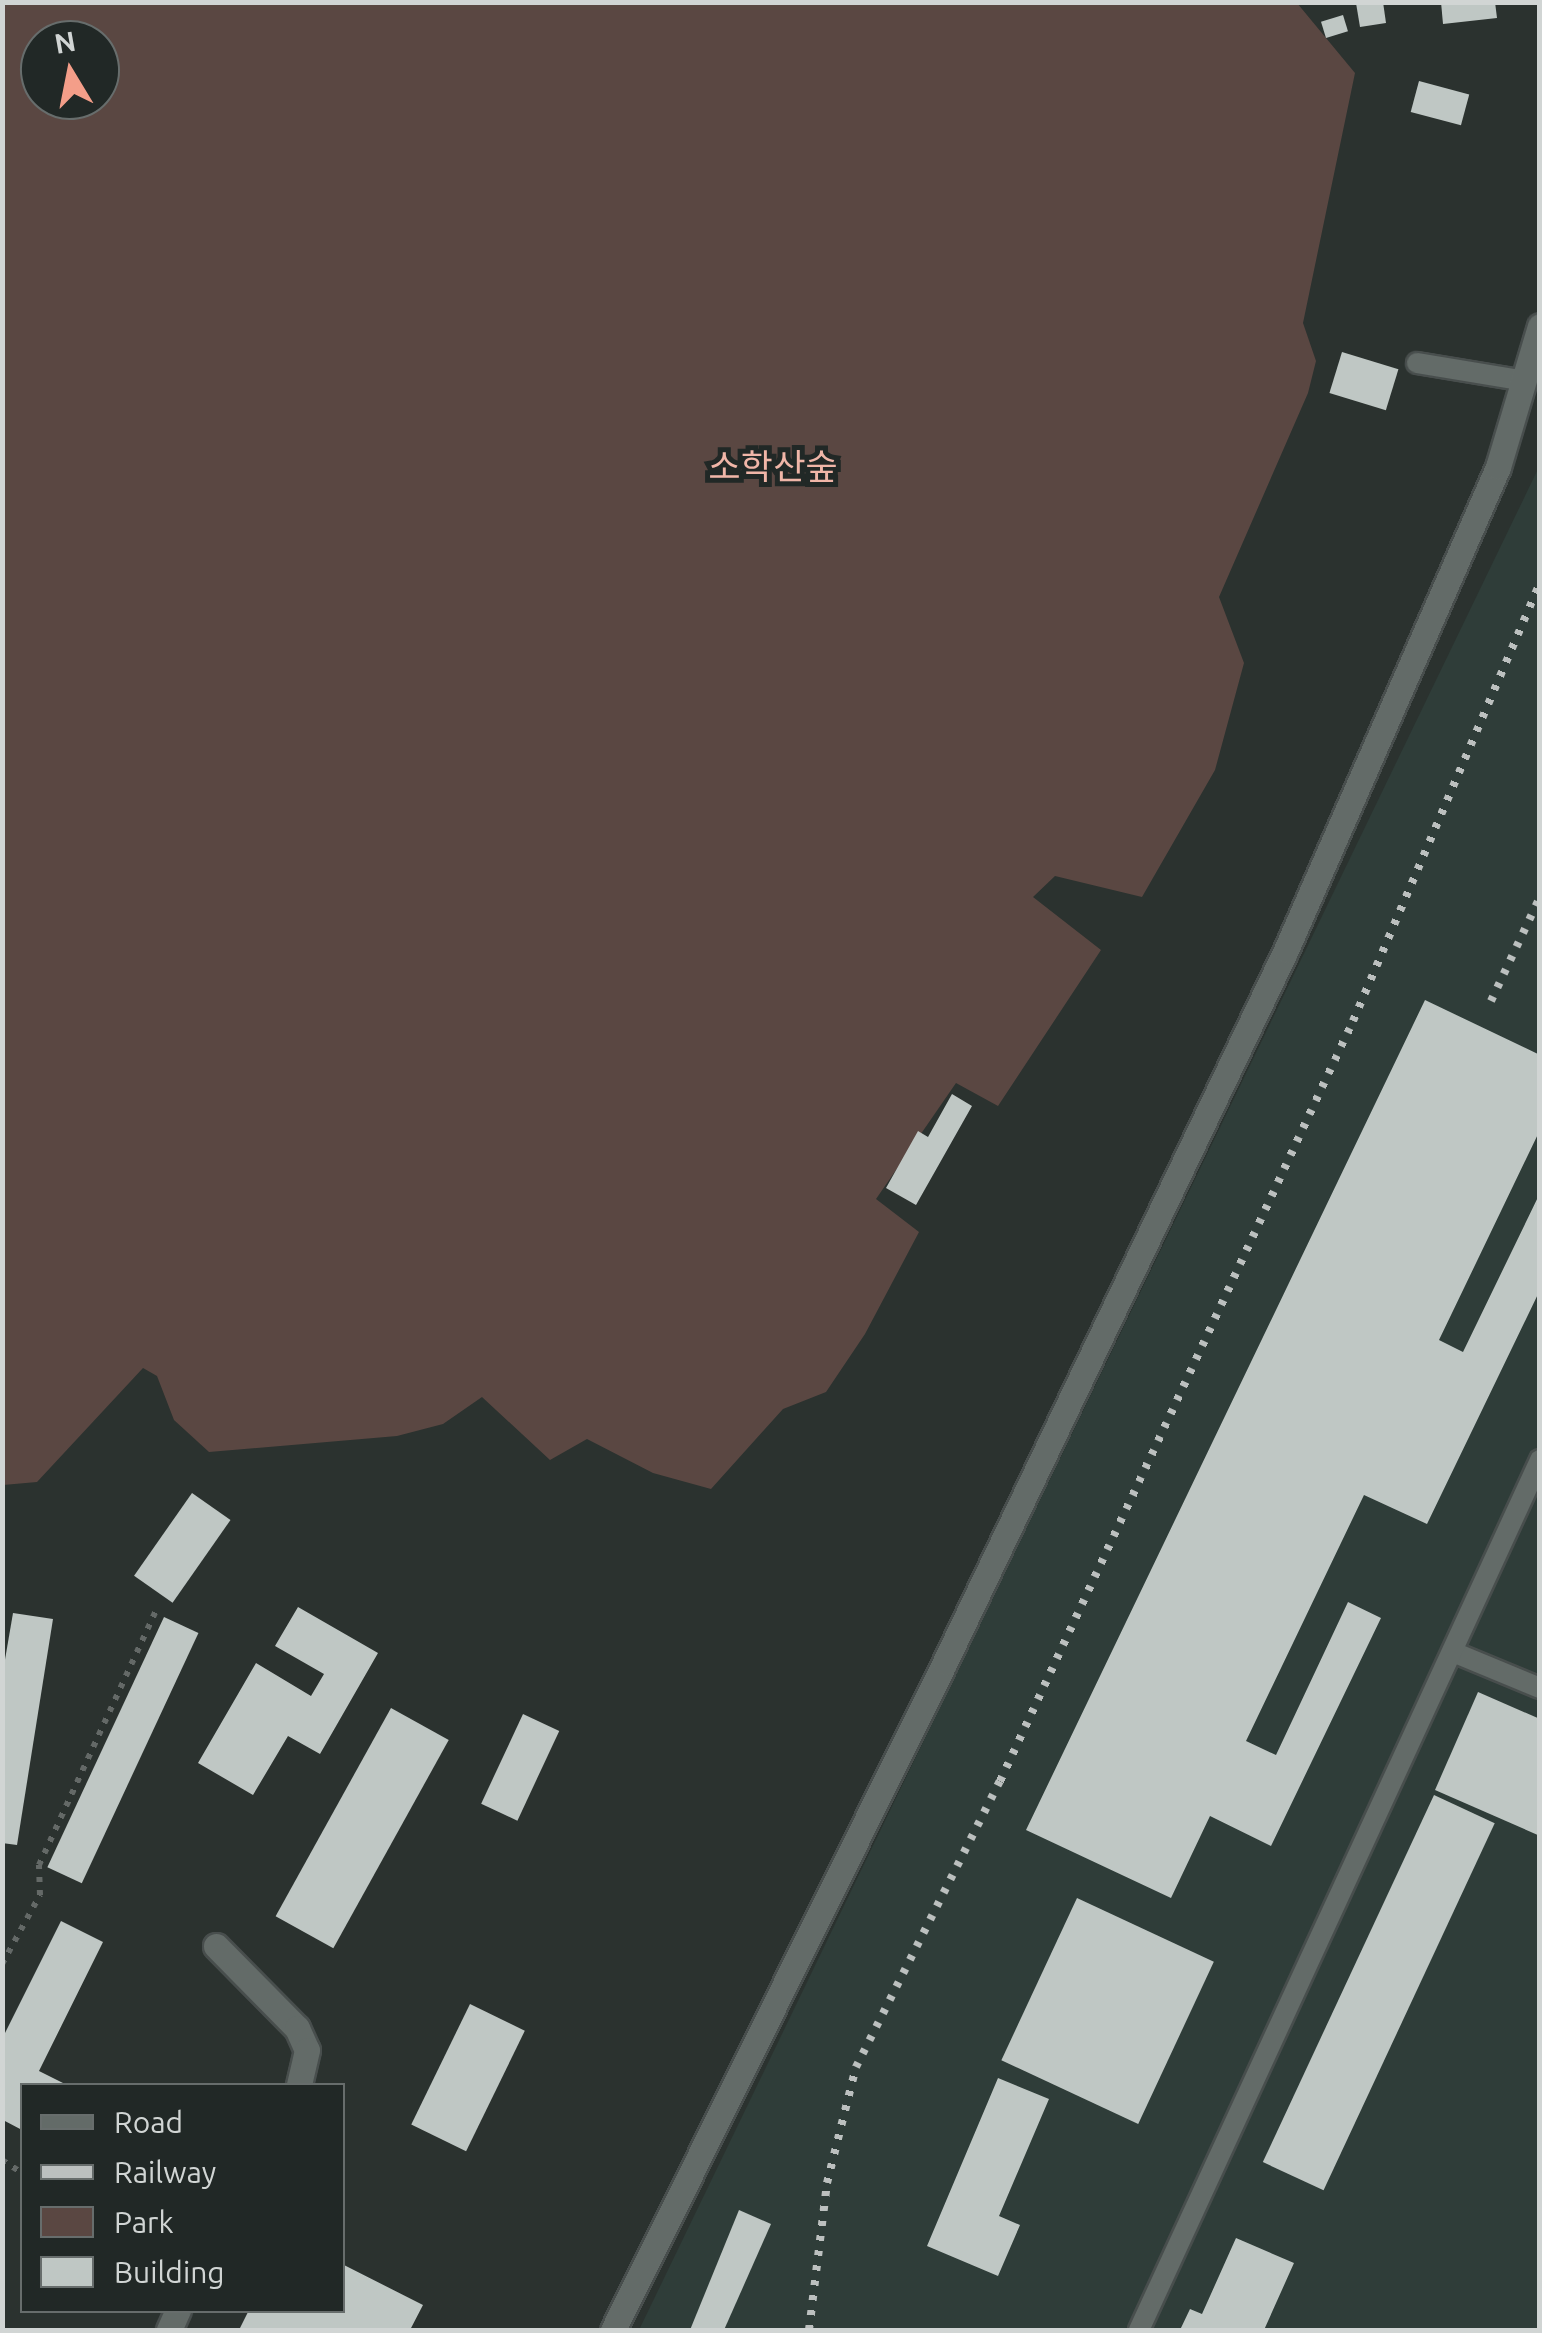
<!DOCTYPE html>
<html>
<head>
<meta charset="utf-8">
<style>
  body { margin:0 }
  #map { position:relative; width:1542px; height:2333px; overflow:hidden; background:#2b322f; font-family:Ubuntu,"Noto Sans KR",sans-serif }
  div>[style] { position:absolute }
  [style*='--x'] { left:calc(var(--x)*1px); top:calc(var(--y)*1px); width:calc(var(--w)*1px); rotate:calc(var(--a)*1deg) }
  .built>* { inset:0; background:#2f3d39 }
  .green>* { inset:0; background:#5a4742 }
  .building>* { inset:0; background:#bfc7c4; transform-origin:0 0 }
  .path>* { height:6px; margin-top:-3px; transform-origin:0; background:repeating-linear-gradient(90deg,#646967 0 5px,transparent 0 13px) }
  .roads { filter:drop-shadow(2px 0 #484e4d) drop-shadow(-2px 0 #484e4d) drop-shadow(0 2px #484e4d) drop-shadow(0 -2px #484e4d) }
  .lane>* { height:20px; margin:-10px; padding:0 10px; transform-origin:10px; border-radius:10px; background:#636b68 }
  .street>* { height:25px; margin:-12.5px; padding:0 12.5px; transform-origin:12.5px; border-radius:12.5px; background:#636b68 }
  .secondary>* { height:25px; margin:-12.5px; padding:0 12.5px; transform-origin:12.5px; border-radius:12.5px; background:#636b68 }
  .rail>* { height:8px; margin-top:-4px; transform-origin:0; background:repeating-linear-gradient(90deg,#bcc0bf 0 5px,transparent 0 15px) }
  span { translate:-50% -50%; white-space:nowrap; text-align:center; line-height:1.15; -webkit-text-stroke:10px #212826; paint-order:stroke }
  .park-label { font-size:35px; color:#f0b6a8 }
  .frame { position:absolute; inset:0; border:5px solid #d1d5d4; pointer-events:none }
  .legend { position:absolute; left:20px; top:2083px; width:325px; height:230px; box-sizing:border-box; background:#212826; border:2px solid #676d6c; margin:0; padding:12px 18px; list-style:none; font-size:30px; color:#d1d5d4 }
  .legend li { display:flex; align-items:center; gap:20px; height:50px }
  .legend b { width:50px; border:2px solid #676d6c }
  .north { position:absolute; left:20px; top:20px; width:100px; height:100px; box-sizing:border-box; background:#212826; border:2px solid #676d6c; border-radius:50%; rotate:350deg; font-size:28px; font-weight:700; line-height:40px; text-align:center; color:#d1d5d4 }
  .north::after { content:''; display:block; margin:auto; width:35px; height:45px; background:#f49e89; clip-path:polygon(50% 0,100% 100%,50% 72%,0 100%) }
</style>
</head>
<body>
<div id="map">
  <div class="built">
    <div style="clip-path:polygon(1539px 467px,1539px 2330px,639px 2330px)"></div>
  </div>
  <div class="green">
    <div style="clip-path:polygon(evenodd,3px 3px,1297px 3px,1355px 73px,1303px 323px,1316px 361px,1308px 393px,1219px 597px,1244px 663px,1215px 770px,1142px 897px,1055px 876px,1033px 897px,1101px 950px,998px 1106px,956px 1083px,876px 1199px,919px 1232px,865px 1334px,826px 1392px,783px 1409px,711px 1489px,653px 1473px,587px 1439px,550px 1460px,482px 1397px,443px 1424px,397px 1436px,209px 1452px,174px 1420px,157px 1376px,143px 1368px,37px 1482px,3px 1485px,3px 3px,40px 40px,100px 40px,100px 100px,40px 100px,40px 40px)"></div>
  </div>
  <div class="building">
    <div style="clip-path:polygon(1383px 2px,1386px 23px,1360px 27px,1356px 3px)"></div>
    <div style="clip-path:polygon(1441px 2px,1495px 2px,1497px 18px,1443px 24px)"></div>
    <div style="left:1343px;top:15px;width:17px;height:23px;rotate:73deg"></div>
    <div style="left:1419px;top:81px;width:52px;height:32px;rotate:15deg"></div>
    <div style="left:1342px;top:352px;width:59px;height:43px;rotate:17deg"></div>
    <div style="clip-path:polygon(1425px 1000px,1540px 1055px,1540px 1130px,1439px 1340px,1463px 1352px,1540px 1193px,1540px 1290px,1427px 1524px,1364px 1495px,1246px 1741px,1276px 1755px,1348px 1602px,1381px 1618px,1271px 1846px,1210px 1816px,1171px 1898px,1026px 1830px)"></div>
    <div style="clip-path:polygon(952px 1094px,972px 1106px,916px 1205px,886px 1188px,918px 1131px,928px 1137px)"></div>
    <div style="left:192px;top:1493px;width:47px;height:101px;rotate:35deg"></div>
    <div style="clip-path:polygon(298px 1607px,378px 1653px,320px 1754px,288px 1736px,253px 1795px,198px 1763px,256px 1663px,311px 1696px,324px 1674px,275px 1646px)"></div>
    <div style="clip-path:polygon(13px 1613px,53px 1619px,17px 1845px,2px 1843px,2px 1677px)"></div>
    <div style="left:164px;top:1617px;width:38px;height:276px;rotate:25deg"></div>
    <div style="clip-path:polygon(1478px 1692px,1540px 1719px,1540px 1836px,1435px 1790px)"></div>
    <div style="left:391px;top:1708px;width:66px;height:238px;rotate:29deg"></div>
    <div style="left:523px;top:1714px;width:40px;height:99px;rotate:25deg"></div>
    <div style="left:1434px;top:1795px;width:67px;height:405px;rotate:25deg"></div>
    <div style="left:1077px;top:1898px;width:151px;height:179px;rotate:25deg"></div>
    <div style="clip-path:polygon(61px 1921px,103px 1942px,39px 2071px,69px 2086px,22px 2086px,22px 2130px,3px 2120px,2px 2039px)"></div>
    <div style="left:470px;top:2004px;width:61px;height:134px;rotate:26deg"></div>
    <div style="clip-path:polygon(998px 2078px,1049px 2099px,999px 2216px,1020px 2225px,998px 2276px,927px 2246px)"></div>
    <div style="clip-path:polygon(739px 2210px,771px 2224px,724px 2330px,690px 2330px)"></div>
    <div style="clip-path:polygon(1236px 2238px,1294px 2263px,1264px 2330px,1180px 2330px,1190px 2309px,1202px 2314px)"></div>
    <div style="clip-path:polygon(342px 2264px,423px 2305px,410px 2330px,239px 2330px,249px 2310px,342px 2310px)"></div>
  </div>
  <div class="path">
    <div style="--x:2;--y:1964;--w:79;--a:-61.2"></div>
    <div style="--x:40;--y:1895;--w:30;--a:-92"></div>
    <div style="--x:39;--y:1865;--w:280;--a:-65.3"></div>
    <div style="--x:2;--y:2160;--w:24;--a:33"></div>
  </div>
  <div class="roads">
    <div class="lane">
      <div style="--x:1417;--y:363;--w:110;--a:9.4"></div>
      <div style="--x:1453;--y:1652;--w:94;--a:22.5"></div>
      <div style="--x:1139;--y:2330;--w:958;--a:-65.25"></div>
    </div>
    <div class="street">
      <div style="--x:216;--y:1946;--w:115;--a:45.4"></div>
      <div style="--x:297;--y:2028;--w:24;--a:66"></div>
      <div style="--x:307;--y:2050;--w:37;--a:103"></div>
      <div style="--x:169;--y:2330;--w:22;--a:-66"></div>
    </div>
    <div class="secondary">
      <div style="--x:613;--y:2330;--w:746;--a:-63.57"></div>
      <div style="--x:945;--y:1662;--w:789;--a:-64.41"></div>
      <div style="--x:1286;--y:950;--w:527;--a:-66.3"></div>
      <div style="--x:1498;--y:467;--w:147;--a:-73.4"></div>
    </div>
  </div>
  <div class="rail">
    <div style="--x:1491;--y:1001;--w:115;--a:-64.8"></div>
    <div style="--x:809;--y:2330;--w:148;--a:-83"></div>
    <div style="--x:827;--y:2183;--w:120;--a:-76"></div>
    <div style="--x:856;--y:2067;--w:320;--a:-63.3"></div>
    <div style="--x:1000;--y:1781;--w:838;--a:-65.09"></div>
    <div style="--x:1353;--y:1021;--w:477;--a:-66.9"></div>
  </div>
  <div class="park-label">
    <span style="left:773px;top:466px">소학산숲</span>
  </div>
  <div class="frame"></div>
  <ul class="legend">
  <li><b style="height:12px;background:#636b68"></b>Road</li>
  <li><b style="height:12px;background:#bcc0bf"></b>Railway</li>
  <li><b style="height:28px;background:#5a4742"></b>Park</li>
  <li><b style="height:28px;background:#bfc7c4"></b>Building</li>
  </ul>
  <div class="north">N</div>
</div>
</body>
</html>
